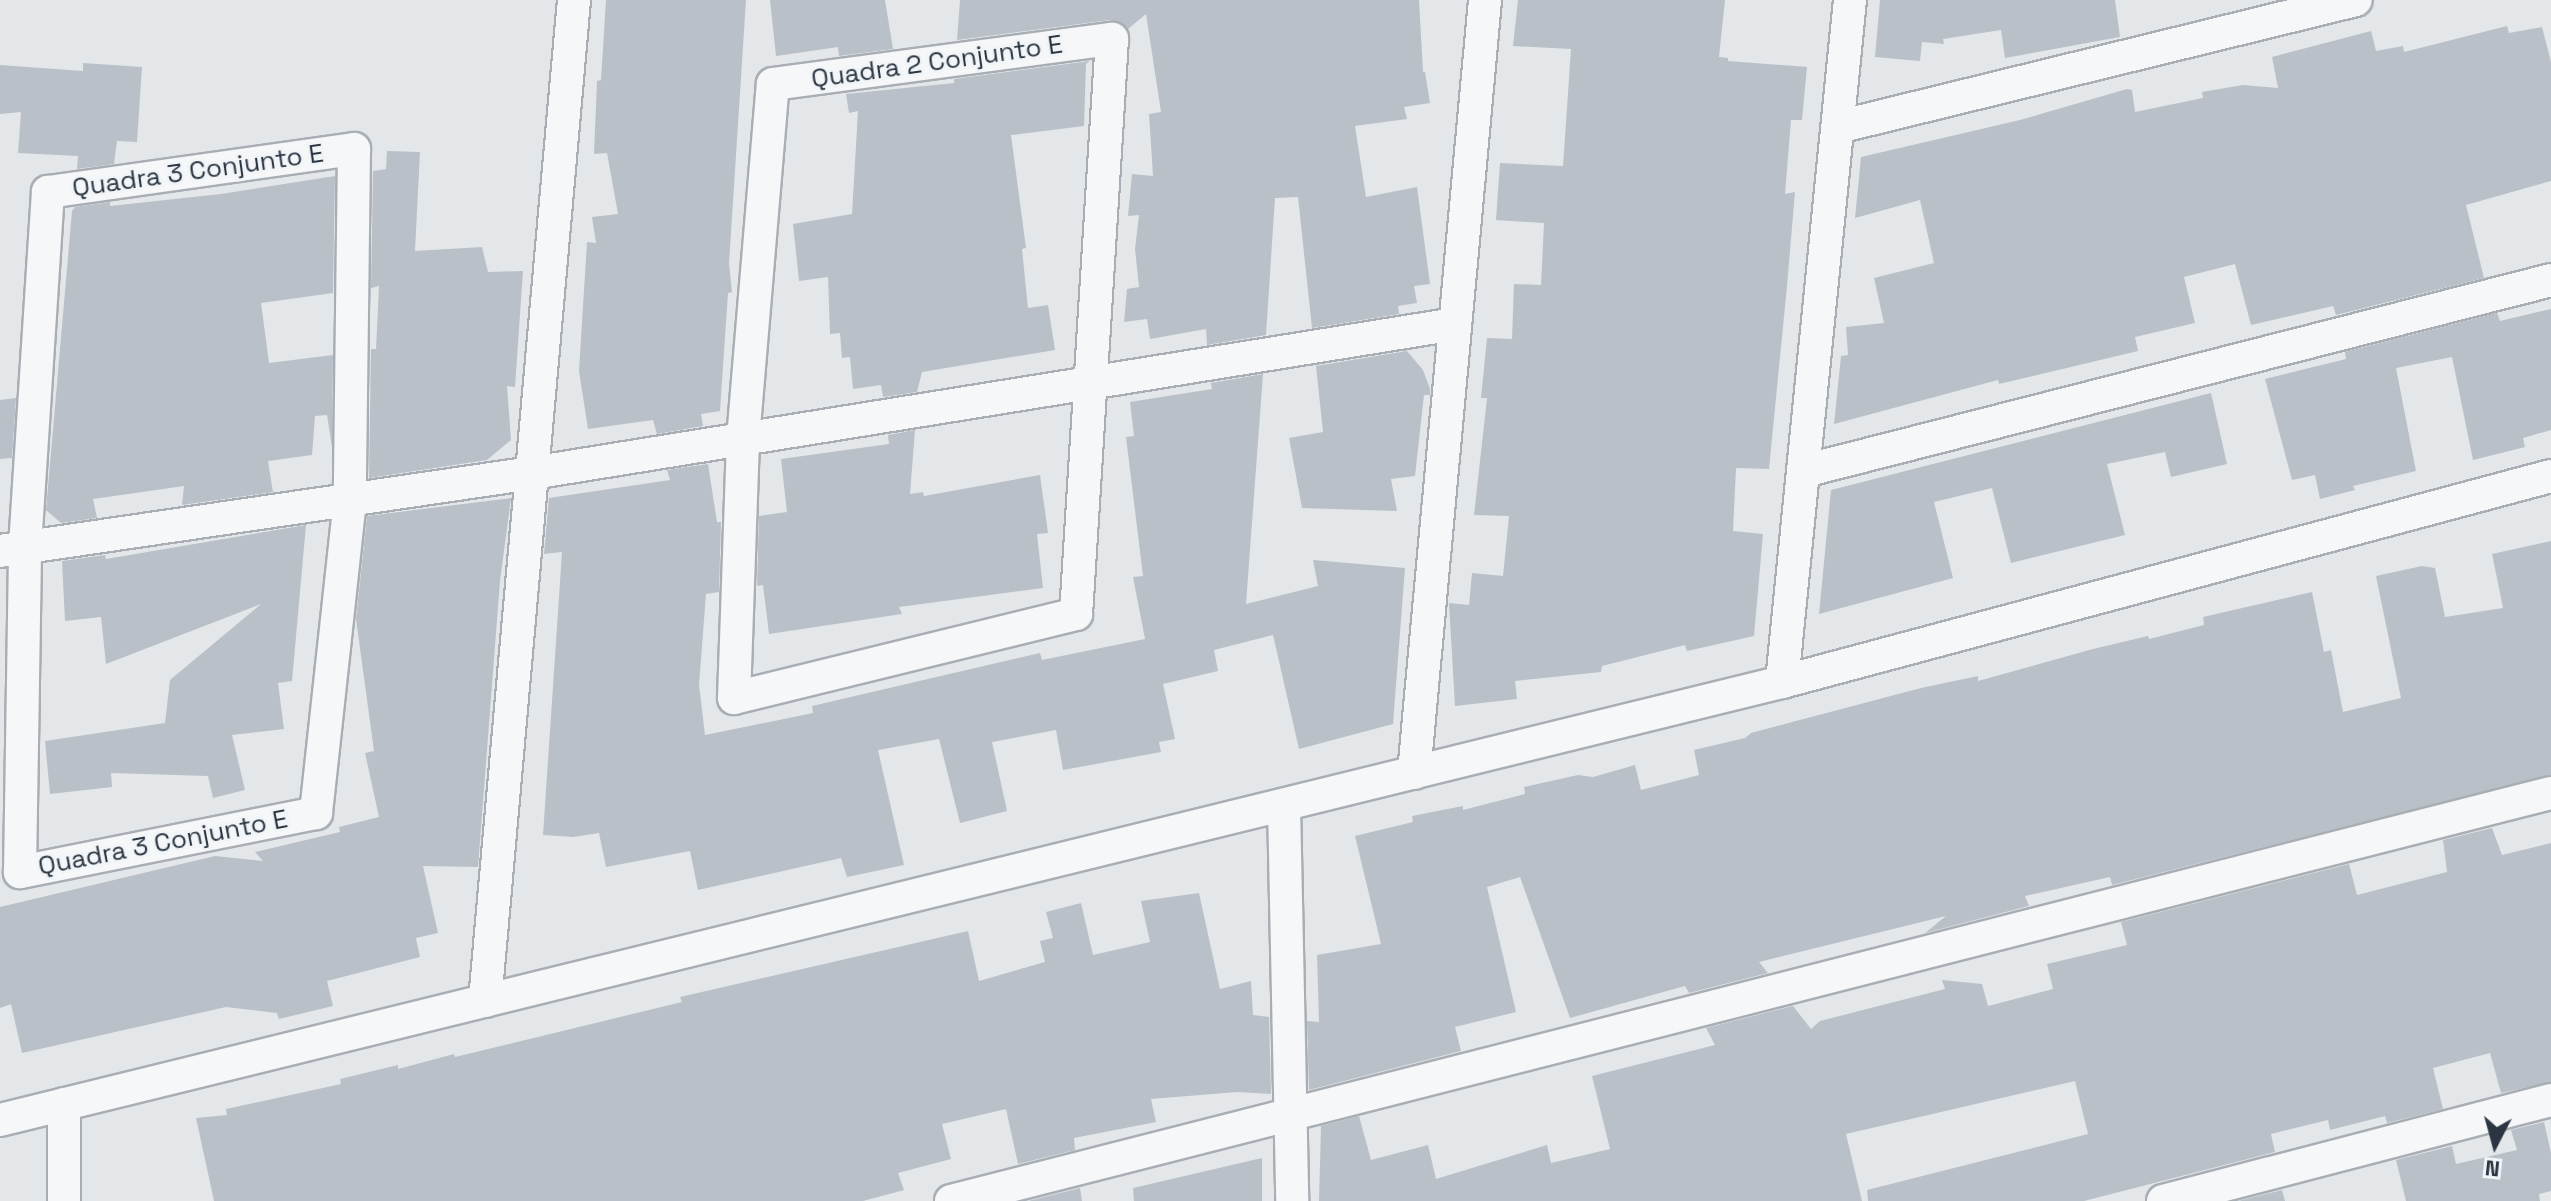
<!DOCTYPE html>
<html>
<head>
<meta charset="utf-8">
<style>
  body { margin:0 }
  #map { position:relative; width:2551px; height:1201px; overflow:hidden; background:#e3e7ea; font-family:"Space Grotesk",sans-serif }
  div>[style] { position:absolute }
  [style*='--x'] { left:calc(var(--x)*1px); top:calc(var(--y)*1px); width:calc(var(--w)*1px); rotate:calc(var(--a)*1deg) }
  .building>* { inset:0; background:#bac0c7 }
  .roads { filter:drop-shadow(2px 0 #a8aeb4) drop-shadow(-2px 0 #a8aeb4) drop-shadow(0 2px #a8aeb4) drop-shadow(0 -2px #a8aeb4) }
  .street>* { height:32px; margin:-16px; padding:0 16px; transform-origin:16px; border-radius:16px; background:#f5f7f9 }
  span { translate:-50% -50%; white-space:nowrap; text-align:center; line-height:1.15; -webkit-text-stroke:6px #f2f5f8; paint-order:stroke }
  .street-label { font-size:26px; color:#2b3642 }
  .north { position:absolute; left:2455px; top:1105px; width:80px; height:80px; -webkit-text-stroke:6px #f2f5f8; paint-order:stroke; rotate:186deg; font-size:22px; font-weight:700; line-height:32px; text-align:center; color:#2b3642 }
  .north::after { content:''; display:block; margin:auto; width:28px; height:36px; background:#2b3642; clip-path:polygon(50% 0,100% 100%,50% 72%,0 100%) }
</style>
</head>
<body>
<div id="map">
  <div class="building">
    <div style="clip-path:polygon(606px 0,746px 0,729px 264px,732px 292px,728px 293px,720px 411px,701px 414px,703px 426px,657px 434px,653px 420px,588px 429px,579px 371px,587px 242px,596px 243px,592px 217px,618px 214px,607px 153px,594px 154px,597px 81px,601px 80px)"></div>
    <div style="clip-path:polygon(770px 0,885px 0,893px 49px,839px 56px,838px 47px,776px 56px)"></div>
    <div style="clip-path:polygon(960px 0,1419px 0,1423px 72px,1425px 72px,1430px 103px,1404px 107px,1407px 119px,1355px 126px,1366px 197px,1417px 187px,1430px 284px,1414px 286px,1417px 303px,1398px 306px,1399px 314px,1312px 328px,1298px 197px,1275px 198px,1266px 335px,1207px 345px,1206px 329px,1150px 339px,1147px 319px,1124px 322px,1127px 289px,1139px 287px,1135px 249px,1139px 215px,1128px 216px,1132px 174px,1153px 176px,1149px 114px,1161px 112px,1146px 14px,1128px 29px,1120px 22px,1110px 20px,957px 40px)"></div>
    <div style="clip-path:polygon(1518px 0,1725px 0,1719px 57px,1728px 58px,1728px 61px,1807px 67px,1802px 120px,1791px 120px,1785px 194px,1795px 192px,1787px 286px,1769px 469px,1736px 468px,1733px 531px,1763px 534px,1754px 636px,1687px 651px,1685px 645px,1602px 666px,1601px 672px,1515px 681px,1517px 699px,1455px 706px,1449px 603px,1469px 605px,1472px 573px,1503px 576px,1509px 516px,1474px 515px,1487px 398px,1481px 398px,1487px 338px,1512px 339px,1514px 284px,1541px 285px,1544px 223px,1496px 220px,1500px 163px,1563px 166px,1571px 49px,1513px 46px)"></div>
    <div style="clip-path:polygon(1880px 0,2115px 0,2120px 37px,2005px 58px,2001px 30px,1943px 39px,1944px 44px,1922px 42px,1920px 61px,1875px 57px)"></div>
    <div style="clip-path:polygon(2507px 26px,2509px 33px,2542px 27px,2551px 62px,2551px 181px,2466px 205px,2484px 278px,2336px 315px,2333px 306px,2251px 325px,2235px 264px,2184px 277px,2195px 323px,2135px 337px,2138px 351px,1999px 384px,1998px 380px,1834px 424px,1841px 356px,1848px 355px,1846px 327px,1884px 323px,1874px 278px,1934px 263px,1920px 200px,1855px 218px,1861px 157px,2020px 120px,2127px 89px,2132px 90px,2135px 112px,2203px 98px,2202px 92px,2243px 85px,2278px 88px,2272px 57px,2371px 31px,2376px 51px,2403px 46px,2404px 52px)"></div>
    <div style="clip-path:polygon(1090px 61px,1086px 64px,1084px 126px,1011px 135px,1026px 248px,1022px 249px,1028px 308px,1048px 305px,1055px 350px,922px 372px,917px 392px,883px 397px,881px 385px,853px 389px,850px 357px,842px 358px,840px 333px,830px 334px,828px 277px,799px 281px,793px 224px,852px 214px,858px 111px,849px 113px,846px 94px,954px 83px,954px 79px)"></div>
    <div style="clip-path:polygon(83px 63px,142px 67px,137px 142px,117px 141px,114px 164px,77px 169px,78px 156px,18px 153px,21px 112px,0 114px,0 65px,83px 71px)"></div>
    <div style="clip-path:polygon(387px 151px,420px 152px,415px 251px,482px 247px,488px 272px,523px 271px,515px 387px,507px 386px,511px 440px,487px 460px,369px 478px,371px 349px,376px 349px,379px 286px,371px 288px,373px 171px,386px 169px)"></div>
    <div style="clip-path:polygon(335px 176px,333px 293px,261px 303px,269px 363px,333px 355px,332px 447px,327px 415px,315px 416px,312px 455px,268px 461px,273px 492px,182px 505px,184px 486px,93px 499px,97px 518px,61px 523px,46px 510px,72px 211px,75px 207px,110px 202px,110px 206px,221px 194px)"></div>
    <div style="clip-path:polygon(2551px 309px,2551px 430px,2523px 438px,2525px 447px,2473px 460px,2452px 357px,2396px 368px,2416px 471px,2353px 486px,2355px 490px,2320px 499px,2315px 475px,2292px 480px,2265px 379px,2346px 359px,2345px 352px,2497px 313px,2500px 321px)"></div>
    <div style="clip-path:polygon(1407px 351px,1423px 370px,1430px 389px,1430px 395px,1424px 395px,1415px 476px,1391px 479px,1397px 511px,1302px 508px,1289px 438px,1323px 432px,1316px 366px)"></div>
    <div style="clip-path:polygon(1263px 374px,1246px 604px,1318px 586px,1313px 560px,1405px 568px,1393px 724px,1299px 749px,1273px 635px,1214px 650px,1218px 671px,1163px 684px,1175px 739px,1159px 742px,1161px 752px,1063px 770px,1056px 730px,992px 742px,1007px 811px,960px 823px,939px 739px,878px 750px,904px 865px,847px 877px,841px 858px,698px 890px,690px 851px,606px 867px,599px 833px,573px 837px,543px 835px,562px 552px,544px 554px,549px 498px,670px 480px,667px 470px,708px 464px,717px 522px,721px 522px,719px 592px,706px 594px,699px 685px,705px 735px,813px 713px,812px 706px,1040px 653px,1042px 660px,1145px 639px,1133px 577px,1143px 576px,1126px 437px,1134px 436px,1130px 402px,1212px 389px,1211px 383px)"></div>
    <div style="clip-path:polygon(2211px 393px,2227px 464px,2171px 477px,2165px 452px,2107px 464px,2125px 535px,2011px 563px,1992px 488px,1934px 502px,1953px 578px,1819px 614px,1831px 490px)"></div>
    <div style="clip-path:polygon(16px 398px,12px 458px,0 459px,0 400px)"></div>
    <div style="clip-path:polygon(915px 430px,910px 494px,923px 492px,924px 496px,1040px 475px,1048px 533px,1037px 534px,1043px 588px,899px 607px,902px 614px,769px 634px,763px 585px,757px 586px,759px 516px,787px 512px,781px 459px,889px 444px,888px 435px)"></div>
    <div style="clip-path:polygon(511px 498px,500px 581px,478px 867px,423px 866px,438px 933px,416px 938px,420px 957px,327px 981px,333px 1006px,279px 1019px,277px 1013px,226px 1007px,22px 1053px,11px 1004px,0 1008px,0 907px,215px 856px,263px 861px,255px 852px,340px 832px,339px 827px,379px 817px,365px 753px,374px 751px,356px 619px,367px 516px)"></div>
    <div style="clip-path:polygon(306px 525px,292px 681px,278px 683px,284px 729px,232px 735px,245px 790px,213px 798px,208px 776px,111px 773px,112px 787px,50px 794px,45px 741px,165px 723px,170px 680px,261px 604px,106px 664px,101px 617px,65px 621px,62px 561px,105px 555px,106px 559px)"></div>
    <div style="clip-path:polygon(2551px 541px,2551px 775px,2112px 885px,2110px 877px,2025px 896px,2029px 906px,1925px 933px,1946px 916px,1759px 962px,1768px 973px,1689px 993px,1685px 986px,1570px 1018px,1520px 877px,1487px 887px,1516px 1012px,1455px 1027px,1461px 1051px,1309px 1090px,1307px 1021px,1319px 1022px,1317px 955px,1381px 944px,1355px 836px,1413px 822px,1412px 816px,1463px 806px,1463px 810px,1525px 794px,1524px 787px,1578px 775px,1593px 777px,1635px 765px,1641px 790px,1699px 775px,1694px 750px,1745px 738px,1751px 733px,1921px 688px,1978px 676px,1978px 681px,2093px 649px,2148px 636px,2149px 639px,2204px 625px,2203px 617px,2312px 592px,2324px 652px,2331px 650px,2343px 712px,2401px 698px,2376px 576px,2422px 566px,2435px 568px,2445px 617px,2503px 608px,2492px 554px)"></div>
    <div style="clip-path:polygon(2492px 828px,2502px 855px,2551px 843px,2551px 1082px,2501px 1093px,2490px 1053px,2433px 1068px,2443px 1109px,2387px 1123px,2385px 1116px,2330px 1130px,2328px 1120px,2271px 1134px,2275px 1152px,2084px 1201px,1868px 1201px,1867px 1190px,2088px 1134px,2075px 1081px,1846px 1134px,1862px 1201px,1319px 1201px,1321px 1126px,1359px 1116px,1371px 1160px,1428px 1145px,1436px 1179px,1547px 1145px,1551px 1163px,1610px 1149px,1592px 1076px,1715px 1045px,1706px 1028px,1793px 1006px,1811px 1029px,1820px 1021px,1945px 989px,1942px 980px,1982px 984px,1988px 1006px,2053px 989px,2047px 964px,2127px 945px,2121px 922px,2349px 864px,2357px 895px,2447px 872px,2443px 840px)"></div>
    <div style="clip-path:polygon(1199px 893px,1220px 989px,1251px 981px,1253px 1015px,1269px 1017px,1271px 1094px,1237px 1092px,1151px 1099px,1156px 1122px,1074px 1138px,1075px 1150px,1018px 1164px,1006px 1109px,942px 1124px,951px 1159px,898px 1173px,904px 1190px,863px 1201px,214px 1201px,196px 1118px,227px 1115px,226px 1109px,341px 1084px,340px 1079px,398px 1065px,398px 1069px,454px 1054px,455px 1057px,682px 1002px,680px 997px,968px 931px,979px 981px,1045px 962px,1040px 941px,1053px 938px,1046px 912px,1081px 903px,1093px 955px,1150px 942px,1141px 901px)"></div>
    <div style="clip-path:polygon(2544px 1122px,2551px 1153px,2551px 1191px,2539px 1194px,2540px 1201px,2406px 1201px,2396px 1160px,2452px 1146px,2456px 1164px,2517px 1150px,2511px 1130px)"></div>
    <div style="clip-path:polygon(1262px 1158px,1262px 1201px,1134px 1201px,1133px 1188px)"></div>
    <div style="clip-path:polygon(1080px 1188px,1082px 1201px,1028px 1201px)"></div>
    <div style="clip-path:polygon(2282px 1190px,2285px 1201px,2238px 1201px)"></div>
  </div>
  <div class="roads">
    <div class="street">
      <div style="--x:1112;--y:39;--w:576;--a:93.58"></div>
      <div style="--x:1076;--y:614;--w:352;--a:166.2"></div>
      <div style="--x:734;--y:698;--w:259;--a:-88"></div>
      <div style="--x:743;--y:439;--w:356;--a:-85.2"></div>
      <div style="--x:773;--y:84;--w:342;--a:-7.6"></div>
      <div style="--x:1838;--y:127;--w:533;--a:-13.78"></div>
      <div style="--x:354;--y:149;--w:351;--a:90.7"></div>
      <div style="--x:350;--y:500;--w:315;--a:96.2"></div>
      <div style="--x:316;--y:813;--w:302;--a:168.7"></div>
      <div style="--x:20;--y:872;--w:325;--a:-89.1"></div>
      <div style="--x:25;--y:547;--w:356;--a:-86.3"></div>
      <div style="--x:48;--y:192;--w:309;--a:-8"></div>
      <div style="--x:1804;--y:471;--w:771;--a:-14.34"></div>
      <div style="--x:0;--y:551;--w:538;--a:-8.34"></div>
      <div style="--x:532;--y:473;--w:935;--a:-9.17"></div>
      <div style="--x:1782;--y:682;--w:685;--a:-84.31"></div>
      <div style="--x:1414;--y:773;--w:776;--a:-84.75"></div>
      <div style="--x:1284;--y:805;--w:396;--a:88.8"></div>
      <div style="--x:485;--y:1001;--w:1005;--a:-84.92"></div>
      <div style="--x:64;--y:1104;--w:97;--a:90"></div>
      <div style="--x:0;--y:1120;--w:1835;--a:-13.81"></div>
      <div style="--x:1782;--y:682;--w:796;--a:-15"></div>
      <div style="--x:951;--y:1201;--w:1651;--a:-14.31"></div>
      <div style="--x:2163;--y:1201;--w:401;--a:-14.6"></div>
    </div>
  </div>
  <div class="street-label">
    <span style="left:937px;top:62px;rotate:-8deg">Quadra 2 Conjunto E</span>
    <span style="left:198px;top:171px;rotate:-8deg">Quadra 3 Conjunto E</span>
    <span style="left:163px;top:843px;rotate:-11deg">Quadra 3 Conjunto E</span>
  </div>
  <div class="north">N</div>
</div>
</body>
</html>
